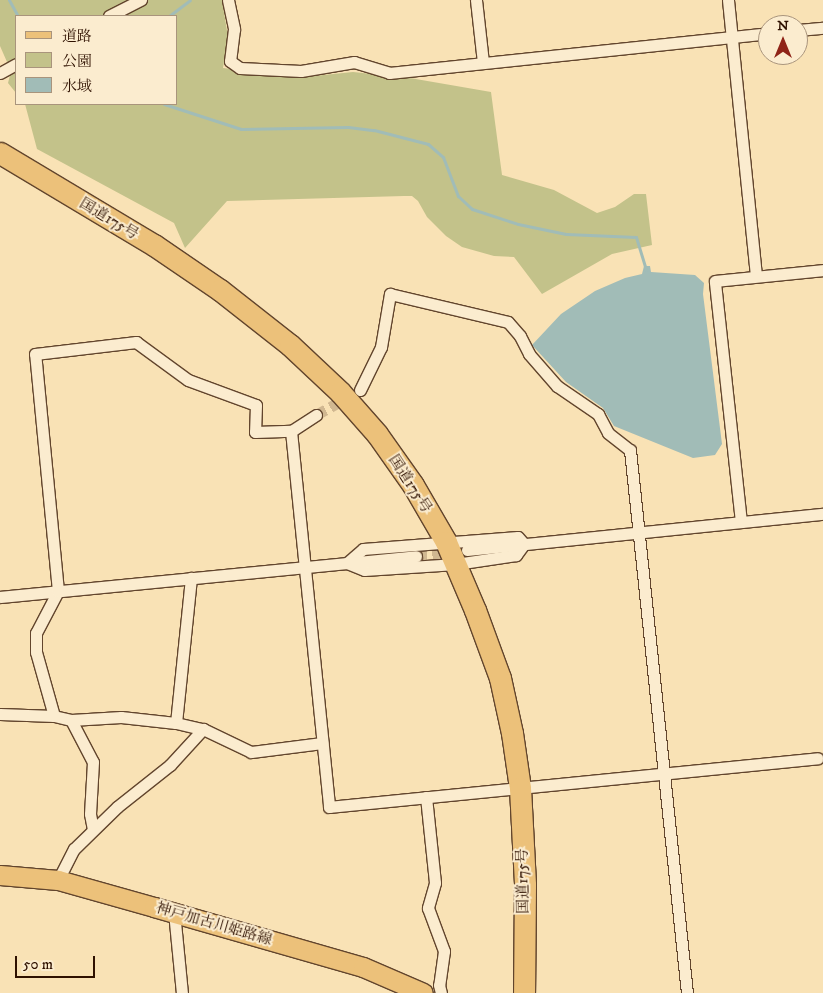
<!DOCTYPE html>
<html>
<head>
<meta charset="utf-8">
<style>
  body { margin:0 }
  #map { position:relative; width:823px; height:993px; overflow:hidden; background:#f9e2b5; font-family:"IM FELL DW Pica","Noto Serif JP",serif }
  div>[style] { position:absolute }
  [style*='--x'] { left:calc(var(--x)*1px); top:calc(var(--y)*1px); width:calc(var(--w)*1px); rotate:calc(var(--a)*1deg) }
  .green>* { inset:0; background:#c3c28a }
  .water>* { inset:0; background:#a1bcb7 }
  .stream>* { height:3px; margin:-1.5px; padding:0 1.5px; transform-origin:1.5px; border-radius:1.5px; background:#a1bcb7 }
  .street-tunnel>* { height:11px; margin-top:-5.5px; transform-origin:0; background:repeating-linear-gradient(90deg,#d1b891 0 11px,transparent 0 16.5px) }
  .roads { filter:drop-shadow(1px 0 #62452d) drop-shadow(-1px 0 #62452d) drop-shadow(0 1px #62452d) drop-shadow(0 -1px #62452d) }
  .street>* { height:11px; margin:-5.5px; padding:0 5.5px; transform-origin:5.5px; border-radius:5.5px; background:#fbeccf }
  .primary>* { height:19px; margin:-9.5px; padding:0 9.5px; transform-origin:9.5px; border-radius:9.5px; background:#ecc17a }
  .highway>* { height:21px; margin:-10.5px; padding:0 10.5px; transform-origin:10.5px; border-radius:10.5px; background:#ecc17a }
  span { translate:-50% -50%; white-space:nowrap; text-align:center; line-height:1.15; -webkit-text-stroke:4px #fbeccf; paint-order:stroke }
  .street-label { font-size:15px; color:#2f1100 }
  .legend { position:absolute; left:15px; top:15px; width:162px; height:90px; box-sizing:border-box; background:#fbeccf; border:1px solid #a9947c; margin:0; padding:6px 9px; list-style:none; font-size:15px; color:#2f1100 }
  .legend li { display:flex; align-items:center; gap:10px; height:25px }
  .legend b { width:25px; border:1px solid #a9947c }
  .north { position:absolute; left:758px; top:15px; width:50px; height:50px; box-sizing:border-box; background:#fbeccf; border:1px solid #a9947c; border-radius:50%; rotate:0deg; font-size:14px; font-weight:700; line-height:20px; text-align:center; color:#2f1100 }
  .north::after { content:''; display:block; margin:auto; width:18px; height:22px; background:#8f2418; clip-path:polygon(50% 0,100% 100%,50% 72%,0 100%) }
  .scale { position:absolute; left:15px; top:956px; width:80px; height:22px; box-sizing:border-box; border:2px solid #2f1100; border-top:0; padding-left:6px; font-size:15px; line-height:18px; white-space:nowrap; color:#2f1100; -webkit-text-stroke:4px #fbeccf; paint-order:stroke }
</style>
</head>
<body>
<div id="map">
  <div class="green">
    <div style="clip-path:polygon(0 0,222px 0,228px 37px,223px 68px,304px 77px,353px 72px,410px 78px,491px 92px,502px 175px,554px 190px,597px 213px,615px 207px,634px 194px,646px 194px,652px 245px,612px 254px,542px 294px,514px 257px,494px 256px,462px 247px,446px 236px,427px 217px,418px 201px,412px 196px,404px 196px,227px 201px,185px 248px,174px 223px,37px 149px,25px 104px,176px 104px,176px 16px,16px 16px,16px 93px,8px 83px,11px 71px,0 46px)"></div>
  </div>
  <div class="water">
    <div style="clip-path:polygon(644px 266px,650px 266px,651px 272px,695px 275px,704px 283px,703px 294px,722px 444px,715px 455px,693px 458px,614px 426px,603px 408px,566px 382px,532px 345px,561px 314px,595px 291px,625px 278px,642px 274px)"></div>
  </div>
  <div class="stream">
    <div style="--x:9;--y:0;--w:18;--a:61"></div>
    <div style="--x:169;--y:16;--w:26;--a:-37"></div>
    <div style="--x:164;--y:104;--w:81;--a:18"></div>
    <div style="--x:241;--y:129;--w:107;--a:-1.1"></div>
    <div style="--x:348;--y:127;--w:26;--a:7"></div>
    <div style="--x:374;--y:130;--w:56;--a:14.5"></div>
    <div style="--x:428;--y:144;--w:20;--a:41"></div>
    <div style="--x:443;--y:157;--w:42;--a:69"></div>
    <div style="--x:458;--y:196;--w:19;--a:43"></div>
    <div style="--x:472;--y:209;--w:48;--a:18.1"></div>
    <div style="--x:518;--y:224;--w:49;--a:11.8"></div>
    <div style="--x:566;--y:234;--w:70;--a:2.5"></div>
    <div style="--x:636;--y:237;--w:34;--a:73"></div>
  </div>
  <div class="street-tunnel">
    <div style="--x:316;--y:415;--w:37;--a:-29"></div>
    <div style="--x:416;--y:556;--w:37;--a:-6"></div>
  </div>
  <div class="roads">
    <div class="street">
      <div style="--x:228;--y:0;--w:30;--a:78"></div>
      <div style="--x:234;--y:29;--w:32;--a:97"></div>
      <div style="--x:230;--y:61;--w:12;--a:35"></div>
      <div style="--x:240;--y:68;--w:61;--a:2.8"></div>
      <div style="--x:301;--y:71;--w:54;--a:-9.6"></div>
      <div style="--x:354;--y:62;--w:37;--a:17"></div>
      <div style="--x:389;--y:73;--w:381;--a:-6"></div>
      <div style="--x:476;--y:0;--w:62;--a:83.6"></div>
      <div style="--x:728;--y:0;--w:277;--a:84.2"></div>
      <div style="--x:109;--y:16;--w:36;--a:-27"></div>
      <div style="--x:798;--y:30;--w:25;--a:-5"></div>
      <div style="--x:0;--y:73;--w:18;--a:-29"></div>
      <div style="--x:360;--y:390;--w:48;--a:-64"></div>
      <div style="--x:381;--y:347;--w:54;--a:-80.4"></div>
      <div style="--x:390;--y:294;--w:121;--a:13.3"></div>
      <div style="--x:508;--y:322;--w:18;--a:49"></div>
      <div style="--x:520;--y:336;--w:20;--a:63"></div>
      <div style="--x:529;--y:354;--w:43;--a:48.8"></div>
      <div style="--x:557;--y:386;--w:50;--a:34.3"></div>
      <div style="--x:598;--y:414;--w:21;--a:62"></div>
      <div style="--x:608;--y:433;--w:28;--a:38"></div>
      <div style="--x:630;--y:450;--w:546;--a:84.01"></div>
      <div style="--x:316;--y:415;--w:30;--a:147"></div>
      <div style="--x:291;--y:431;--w:378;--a:84.2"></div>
      <div style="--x:329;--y:807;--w:491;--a:-5.7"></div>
      <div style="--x:741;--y:522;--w:242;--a:-96.2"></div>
      <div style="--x:715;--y:281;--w:109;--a:-5.8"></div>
      <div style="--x:518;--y:537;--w:9;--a:49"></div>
      <div style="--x:524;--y:544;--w:14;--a:126"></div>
      <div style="--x:516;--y:555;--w:61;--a:171.5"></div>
      <div style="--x:456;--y:564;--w:92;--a:176.3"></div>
      <div style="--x:364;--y:570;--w:18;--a:-158"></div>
      <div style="--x:347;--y:563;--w:21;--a:-41"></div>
      <div style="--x:363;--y:549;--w:155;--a:-4.4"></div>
      <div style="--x:467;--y:550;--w:358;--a:-5.8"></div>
      <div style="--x:0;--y:597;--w:418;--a:-5.6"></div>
      <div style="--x:0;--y:714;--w:54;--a:2.1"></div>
      <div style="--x:54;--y:716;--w:17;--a:13"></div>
      <div style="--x:71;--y:720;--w:47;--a:62.4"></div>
      <div style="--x:93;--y:762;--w:52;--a:93.3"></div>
      <div style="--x:90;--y:814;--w:16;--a:79"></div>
      <div style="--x:54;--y:716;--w:66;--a:-105.7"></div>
      <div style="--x:36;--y:652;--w:19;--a:-90"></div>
      <div style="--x:36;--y:633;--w:47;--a:-62.4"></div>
      <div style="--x:58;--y:591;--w:238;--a:-95.5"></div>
      <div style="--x:35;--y:354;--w:102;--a:-6.8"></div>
      <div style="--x:136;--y:342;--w:64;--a:36.2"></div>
      <div style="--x:188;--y:380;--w:72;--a:20.2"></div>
      <div style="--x:256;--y:405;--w:27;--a:92"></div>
      <div style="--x:255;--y:432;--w:36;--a:-2"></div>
      <div style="--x:71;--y:720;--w:50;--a:-3.4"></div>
      <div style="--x:121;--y:717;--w:55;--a:6.2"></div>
      <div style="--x:176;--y:723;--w:28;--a:13"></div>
      <div style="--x:176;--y:723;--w:146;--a:-84.1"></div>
      <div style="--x:426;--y:797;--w:86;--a:84"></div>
      <div style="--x:435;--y:883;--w:26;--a:106"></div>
      <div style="--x:428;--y:908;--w:46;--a:69.6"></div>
      <div style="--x:444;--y:951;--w:34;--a:98"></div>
      <div style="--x:439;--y:985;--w:8;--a:76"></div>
      <div style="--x:58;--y:880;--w:35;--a:-63"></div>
      <div style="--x:74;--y:849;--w:60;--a:-44.3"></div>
      <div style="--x:117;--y:807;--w:68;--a:-38.4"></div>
      <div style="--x:170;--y:765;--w:49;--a:-47.5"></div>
      <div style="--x:203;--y:729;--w:53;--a:25.6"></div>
      <div style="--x:251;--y:752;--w:72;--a:-7.2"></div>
      <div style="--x:174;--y:912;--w:81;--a:84.4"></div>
    </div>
    <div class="primary">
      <div style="--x:0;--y:875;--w:58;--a:4.9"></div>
      <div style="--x:58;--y:880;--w:100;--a:15.7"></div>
      <div style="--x:154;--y:907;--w:217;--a:16"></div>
      <div style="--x:363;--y:967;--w:65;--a:23.4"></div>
    </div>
    <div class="highway">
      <div style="--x:0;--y:153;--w:179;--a:30.9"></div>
      <div style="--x:154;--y:245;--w:80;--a:34.3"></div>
      <div style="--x:220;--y:290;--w:89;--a:38.2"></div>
      <div style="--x:290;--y:345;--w:69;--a:43.2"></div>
      <div style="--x:340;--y:392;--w:56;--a:48.6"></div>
      <div style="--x:377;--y:434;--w:62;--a:54.8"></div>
      <div style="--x:413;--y:485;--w:66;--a:59.9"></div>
      <div style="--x:446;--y:542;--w:74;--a:66.9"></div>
      <div style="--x:475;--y:610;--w:72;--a:69.8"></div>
      <div style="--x:500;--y:678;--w:56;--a:77.7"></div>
      <div style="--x:512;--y:733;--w:56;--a:81.7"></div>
      <div style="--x:520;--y:788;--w:97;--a:87"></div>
      <div style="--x:525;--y:885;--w:108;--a:90.5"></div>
    </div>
  </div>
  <div class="street-label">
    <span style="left:109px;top:219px;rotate:31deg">国道175号</span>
    <span style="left:410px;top:484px;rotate:57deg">国道175号</span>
    <span style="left:523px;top:881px;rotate:-91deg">国道175号</span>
    <span style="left:214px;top:924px;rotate:16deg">神戸加古川姫路線</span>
  </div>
  <ul class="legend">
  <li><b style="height:6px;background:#ecc17a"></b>道路</li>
  <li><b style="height:14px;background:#c3c28a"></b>公園</li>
  <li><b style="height:14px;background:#a1bcb7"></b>水域</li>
  </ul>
  <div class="north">N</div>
  <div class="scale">50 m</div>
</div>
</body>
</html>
